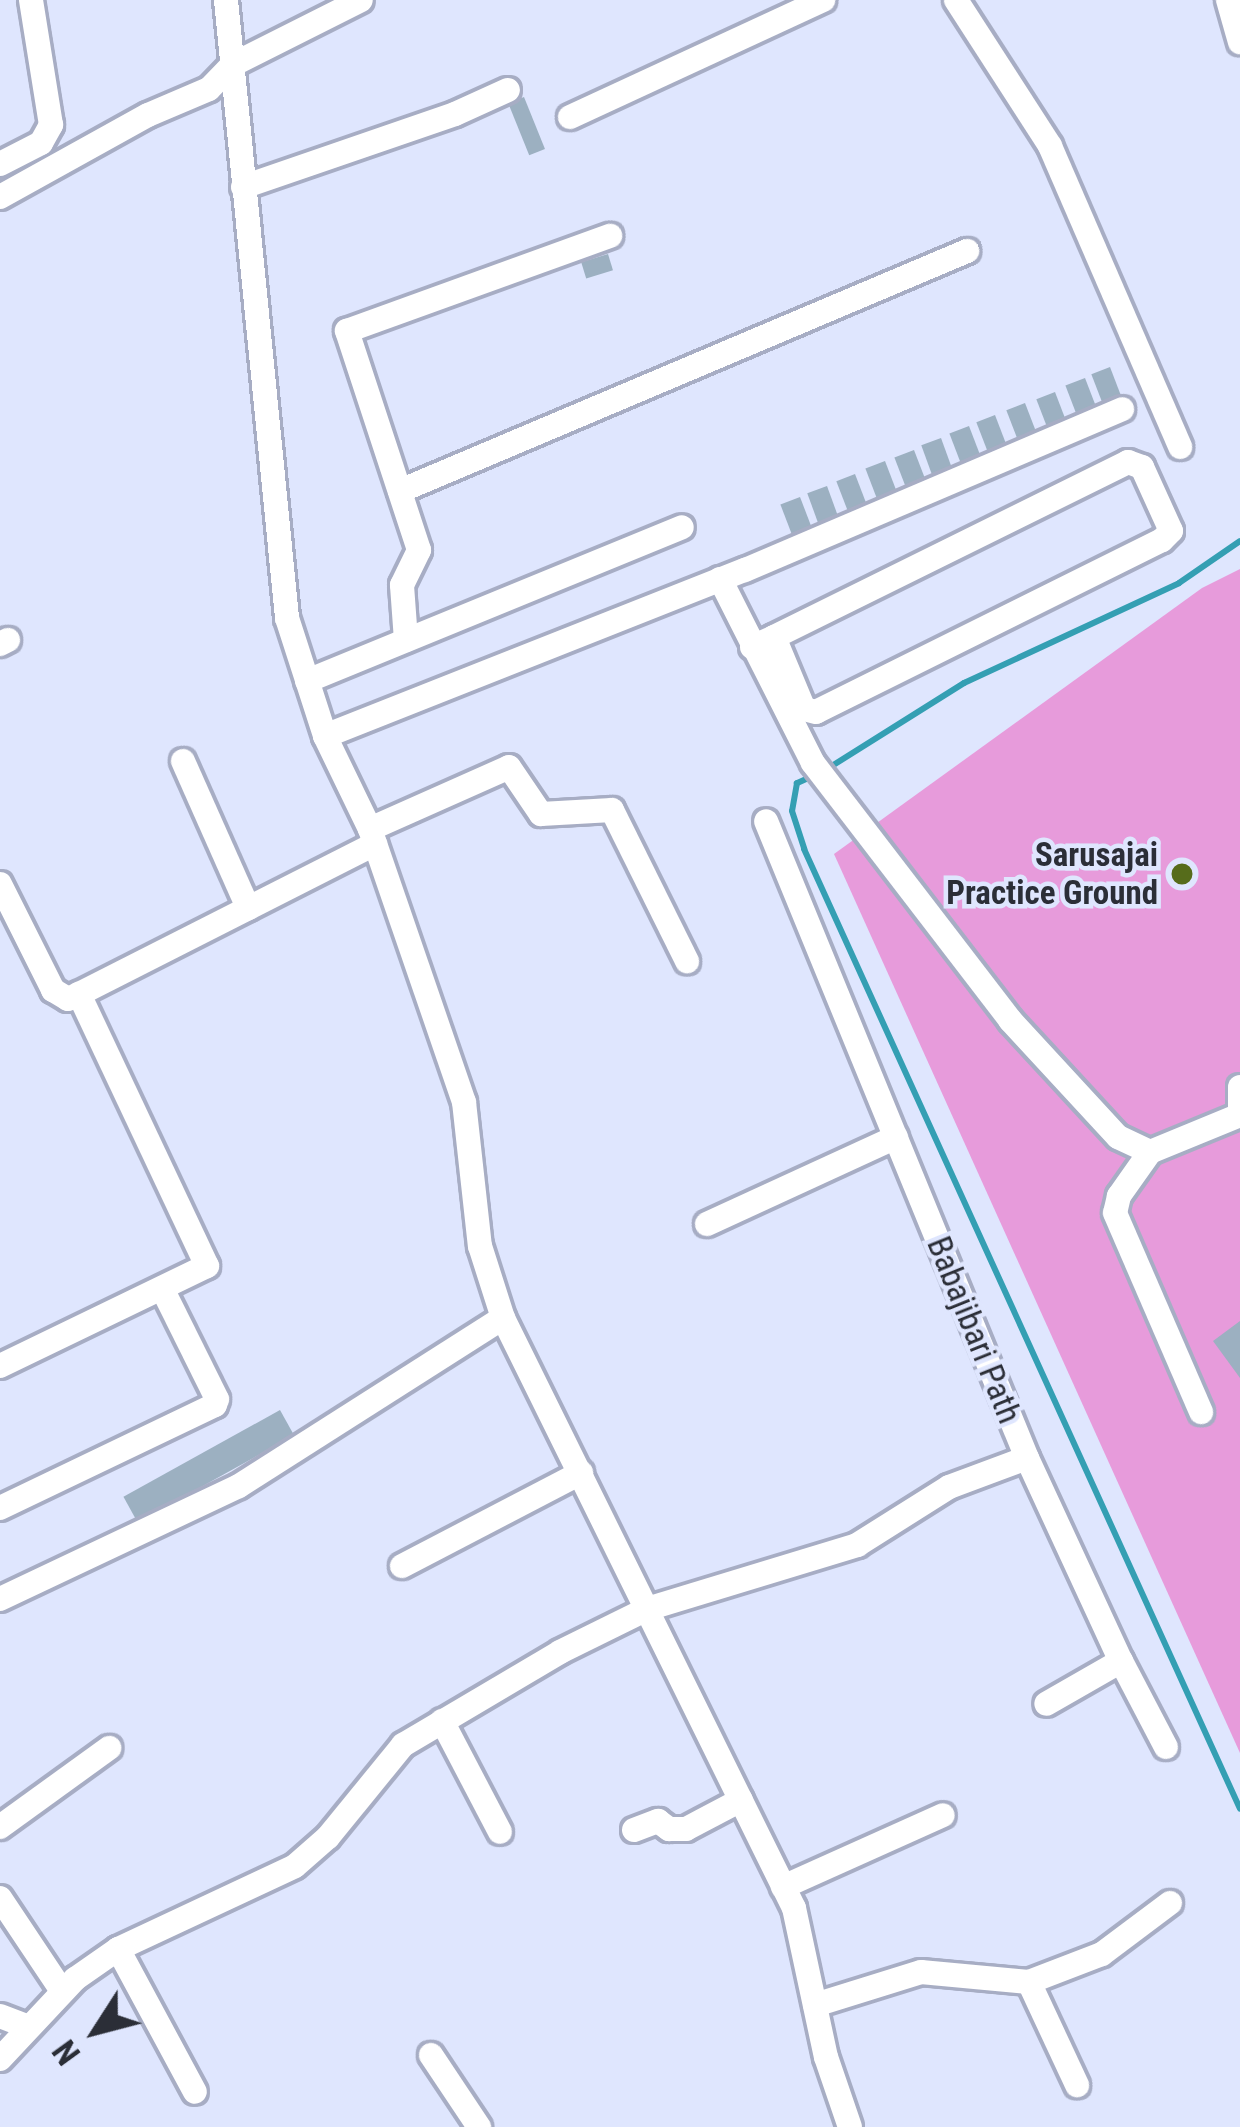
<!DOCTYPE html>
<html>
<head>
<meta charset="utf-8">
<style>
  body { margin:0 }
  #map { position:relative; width:1240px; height:2127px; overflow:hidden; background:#dfe6fe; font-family:"Roboto Condensed",sans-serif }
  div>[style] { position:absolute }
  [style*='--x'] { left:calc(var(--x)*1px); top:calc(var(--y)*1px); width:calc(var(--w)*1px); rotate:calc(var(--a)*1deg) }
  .green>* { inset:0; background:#e79bdb }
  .stream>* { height:6px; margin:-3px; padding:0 3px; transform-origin:3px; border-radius:3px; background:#349fb3 }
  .building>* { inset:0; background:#9cb0c1; transform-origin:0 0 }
  .roads { filter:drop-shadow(3px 0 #a7adc4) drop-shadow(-3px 0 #a7adc4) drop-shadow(0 3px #a7adc4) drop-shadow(0 -3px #a7adc4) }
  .minor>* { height:24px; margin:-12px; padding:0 12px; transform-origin:12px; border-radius:12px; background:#fff }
  .dots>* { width:33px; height:33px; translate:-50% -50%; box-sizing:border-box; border:6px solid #dfe6fe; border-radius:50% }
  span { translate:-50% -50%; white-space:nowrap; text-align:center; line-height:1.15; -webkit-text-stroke:9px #dfe6fe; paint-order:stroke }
  .poi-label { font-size:33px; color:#2b2e37; font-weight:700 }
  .right { translate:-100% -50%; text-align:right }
  .street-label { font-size:33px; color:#2b2e37 }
  .north { position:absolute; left:36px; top:1971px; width:120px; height:120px; -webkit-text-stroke:9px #dfe6fe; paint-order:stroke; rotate:234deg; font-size:33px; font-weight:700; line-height:48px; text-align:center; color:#2b2e37 }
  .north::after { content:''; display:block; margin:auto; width:42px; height:54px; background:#2b2e37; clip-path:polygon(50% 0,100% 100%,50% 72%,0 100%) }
</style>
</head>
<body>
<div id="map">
  <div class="green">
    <div style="clip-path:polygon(1240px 569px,1240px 1753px,834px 854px,1202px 588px)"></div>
  </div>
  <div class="stream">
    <div style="--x:827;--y:769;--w:162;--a:-32.1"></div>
    <div style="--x:964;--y:683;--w:237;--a:-24.9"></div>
    <div style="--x:1179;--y:583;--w:74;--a:-34.5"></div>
    <div style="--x:815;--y:775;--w:20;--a:156"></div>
    <div style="--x:797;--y:783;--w:28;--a:100"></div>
    <div style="--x:792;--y:811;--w:40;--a:72"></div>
    <div style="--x:804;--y:849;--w:1054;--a:65.57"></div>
  </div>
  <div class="building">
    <div style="left:524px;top:97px;width:56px;height:17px;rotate:68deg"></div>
    <div style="left:608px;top:254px;width:17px;height:28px;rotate:73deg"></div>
    <div style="left:1110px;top:367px;width:39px;height:20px;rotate:69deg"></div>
    <div style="left:1085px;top:378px;width:40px;height:21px;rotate:69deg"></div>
    <div style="left:1055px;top:392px;width:39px;height:20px;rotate:69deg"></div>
    <div style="left:1025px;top:403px;width:40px;height:20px;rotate:69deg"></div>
    <div style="left:995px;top:415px;width:39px;height:20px;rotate:69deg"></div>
    <div style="left:969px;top:426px;width:39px;height:21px;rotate:69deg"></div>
    <div style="left:941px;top:438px;width:38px;height:21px;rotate:70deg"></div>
    <div style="left:914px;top:450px;width:40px;height:21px;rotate:69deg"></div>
    <div style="left:885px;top:461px;width:39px;height:21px;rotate:69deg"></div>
    <div style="left:855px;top:474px;width:40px;height:20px;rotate:69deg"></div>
    <div style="left:827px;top:486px;width:38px;height:21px;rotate:70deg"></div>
    <div style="left:800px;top:497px;width:39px;height:21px;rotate:69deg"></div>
    <div style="clip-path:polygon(1240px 1321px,1240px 1378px,1213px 1341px)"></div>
    <div style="left:280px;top:1410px;width:29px;height:179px;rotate:61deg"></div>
  </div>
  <div class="roads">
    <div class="minor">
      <div style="--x:226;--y:0;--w:621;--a:84.36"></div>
      <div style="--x:287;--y:618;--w:124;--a:72.1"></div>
      <div style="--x:325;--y:736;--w:103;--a:64.2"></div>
      <div style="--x:370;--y:829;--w:289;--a:71"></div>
      <div style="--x:464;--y:1102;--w:145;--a:83.7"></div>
      <div style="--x:480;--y:1246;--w:76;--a:72.3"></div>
      <div style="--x:503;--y:1318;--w:658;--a:63.75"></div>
      <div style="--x:794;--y:1908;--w:152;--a:77.9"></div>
      <div style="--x:826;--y:2057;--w:74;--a:71.1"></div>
      <div style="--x:956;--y:0;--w:174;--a:57.2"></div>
      <div style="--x:1050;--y:146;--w:328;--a:66.6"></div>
      <div style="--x:1228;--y:0;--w:44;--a:74.1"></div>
      <div style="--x:570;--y:117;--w:279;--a:-24.8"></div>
      <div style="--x:0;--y:164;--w:46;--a:-27.1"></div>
      <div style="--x:41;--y:143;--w:21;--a:-61"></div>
      <div style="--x:51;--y:125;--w:127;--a:-99.1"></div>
      <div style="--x:243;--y:187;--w:224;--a:-19"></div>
      <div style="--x:455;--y:114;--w:58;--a:-24.4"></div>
      <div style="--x:0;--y:197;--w:169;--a:-29"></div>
      <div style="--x:148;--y:115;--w:66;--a:-23.1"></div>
      <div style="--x:209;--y:89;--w:33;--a:-46"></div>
      <div style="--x:232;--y:65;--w:144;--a:-26.7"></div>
      <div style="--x:400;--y:491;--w:616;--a:-22.94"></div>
      <div style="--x:720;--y:579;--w:206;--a:63.2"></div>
      <div style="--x:813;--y:763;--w:324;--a:52.5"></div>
      <div style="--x:1010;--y:1020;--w:159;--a:47.3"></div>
      <div style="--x:1118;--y:1137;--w:35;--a:25"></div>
      <div style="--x:1150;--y:1152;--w:97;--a:-22.3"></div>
      <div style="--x:406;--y:640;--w:55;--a:-94.2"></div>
      <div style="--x:402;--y:585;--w:39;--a:-64"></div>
      <div style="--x:419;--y:550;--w:231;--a:-108.2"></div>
      <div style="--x:347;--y:331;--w:280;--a:-19.9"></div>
      <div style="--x:0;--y:644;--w:9;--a:-27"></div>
      <div style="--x:752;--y:647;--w:24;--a:-24"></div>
      <div style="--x:774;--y:637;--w:395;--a:-26.3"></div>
      <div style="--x:1128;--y:462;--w:15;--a:20"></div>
      <div style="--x:1142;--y:467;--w:70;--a:65.6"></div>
      <div style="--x:1171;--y:531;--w:13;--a:135"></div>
      <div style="--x:1162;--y:540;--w:386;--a:153.6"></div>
      <div style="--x:816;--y:712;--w:12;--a:-166"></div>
      <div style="--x:804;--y:709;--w:78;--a:-112.6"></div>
      <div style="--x:307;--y:681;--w:405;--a:-22.3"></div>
      <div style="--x:325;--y:736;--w:452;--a:-21.6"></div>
      <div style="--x:745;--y:570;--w:410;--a:-23.1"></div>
      <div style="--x:183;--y:761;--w:161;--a:66.1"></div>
      <div style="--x:370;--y:829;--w:152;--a:-24"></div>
      <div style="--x:509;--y:767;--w:57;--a:55.8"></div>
      <div style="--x:541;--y:814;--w:71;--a:-3.2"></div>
      <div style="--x:612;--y:810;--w:169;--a:63.6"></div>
      <div style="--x:0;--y:884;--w:119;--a:63.4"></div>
      <div style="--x:53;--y:990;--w:17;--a:31"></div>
      <div style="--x:68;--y:999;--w:12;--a:-24"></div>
      <div style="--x:1240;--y:1087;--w:20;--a:90"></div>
      <div style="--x:1150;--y:1152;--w:54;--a:125.2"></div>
      <div style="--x:1119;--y:1196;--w:17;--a:103"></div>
      <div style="--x:1115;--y:1213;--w:217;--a:66.6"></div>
      <div style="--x:707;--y:1224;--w:208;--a:-24.7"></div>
      <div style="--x:0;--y:1366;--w:230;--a:-25.8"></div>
      <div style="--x:207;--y:1266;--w:301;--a:-115.2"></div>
      <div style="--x:79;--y:994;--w:332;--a:-26.9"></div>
      <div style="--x:1027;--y:1458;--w:224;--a:65.2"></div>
      <div style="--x:1121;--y:1661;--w:86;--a:150.2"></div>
      <div style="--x:0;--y:1508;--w:238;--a:-25.6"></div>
      <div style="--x:215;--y:1405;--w:6;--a:-72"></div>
      <div style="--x:217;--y:1399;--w:122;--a:-116.4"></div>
      <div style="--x:402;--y:1566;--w:202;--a:-27.5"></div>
      <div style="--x:0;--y:1599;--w:264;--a:-25.3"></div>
      <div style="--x:239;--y:1486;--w:313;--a:-32.5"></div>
      <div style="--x:1121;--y:1661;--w:97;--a:62.4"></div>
      <div style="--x:442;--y:1721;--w:125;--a:62.4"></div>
      <div style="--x:0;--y:1827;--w:135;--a:-35.9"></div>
      <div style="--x:634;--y:1830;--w:26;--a:-21"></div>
      <div style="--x:658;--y:1821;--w:14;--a:36"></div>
      <div style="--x:669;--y:1829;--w:17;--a:0"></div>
      <div style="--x:686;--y:1829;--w:62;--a:-27.8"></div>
      <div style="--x:783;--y:1887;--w:175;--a:-24.2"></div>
      <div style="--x:0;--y:1898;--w:112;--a:56.3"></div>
      <div style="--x:118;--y:1949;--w:162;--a:61.7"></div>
      <div style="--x:1029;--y:1982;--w:114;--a:65"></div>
      <div style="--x:815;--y:2005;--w:111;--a:-17.3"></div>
      <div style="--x:921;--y:1972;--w:108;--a:5.3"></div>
      <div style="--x:1029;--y:1982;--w:78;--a:-21"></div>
      <div style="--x:1102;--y:1954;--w:85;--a:-36.9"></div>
      <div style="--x:0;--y:2016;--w:28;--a:21"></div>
      <div style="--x:431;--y:2055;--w:87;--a:56.3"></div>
      <div style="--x:0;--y:2059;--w:110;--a:-46.8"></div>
      <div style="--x:75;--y:1979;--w:52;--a:-34.9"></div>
      <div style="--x:118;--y:1949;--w:195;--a:-25.1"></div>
      <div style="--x:295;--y:1866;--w:44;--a:-41.3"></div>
      <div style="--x:328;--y:1837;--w:119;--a:-50.8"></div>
      <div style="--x:403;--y:1745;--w:182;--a:-30.6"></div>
      <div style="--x:560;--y:1652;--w:97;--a:-26.3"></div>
      <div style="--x:647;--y:1609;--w:220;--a:-16.9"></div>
      <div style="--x:857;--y:1545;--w:109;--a:-32.2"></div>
      <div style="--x:949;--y:1487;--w:83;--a:-20.4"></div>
      <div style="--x:1027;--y:1458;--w:688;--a:-112.28"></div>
    </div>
  </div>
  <div class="dots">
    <div style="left:1182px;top:874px;background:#566c1b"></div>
  </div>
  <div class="poi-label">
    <span class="right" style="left:1158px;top:874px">Sarusajai<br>Practice Ground</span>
  </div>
  <div class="street-label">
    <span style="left:974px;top:1330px;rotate:68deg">Babajibari Path</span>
  </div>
  <div class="north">N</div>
</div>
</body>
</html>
